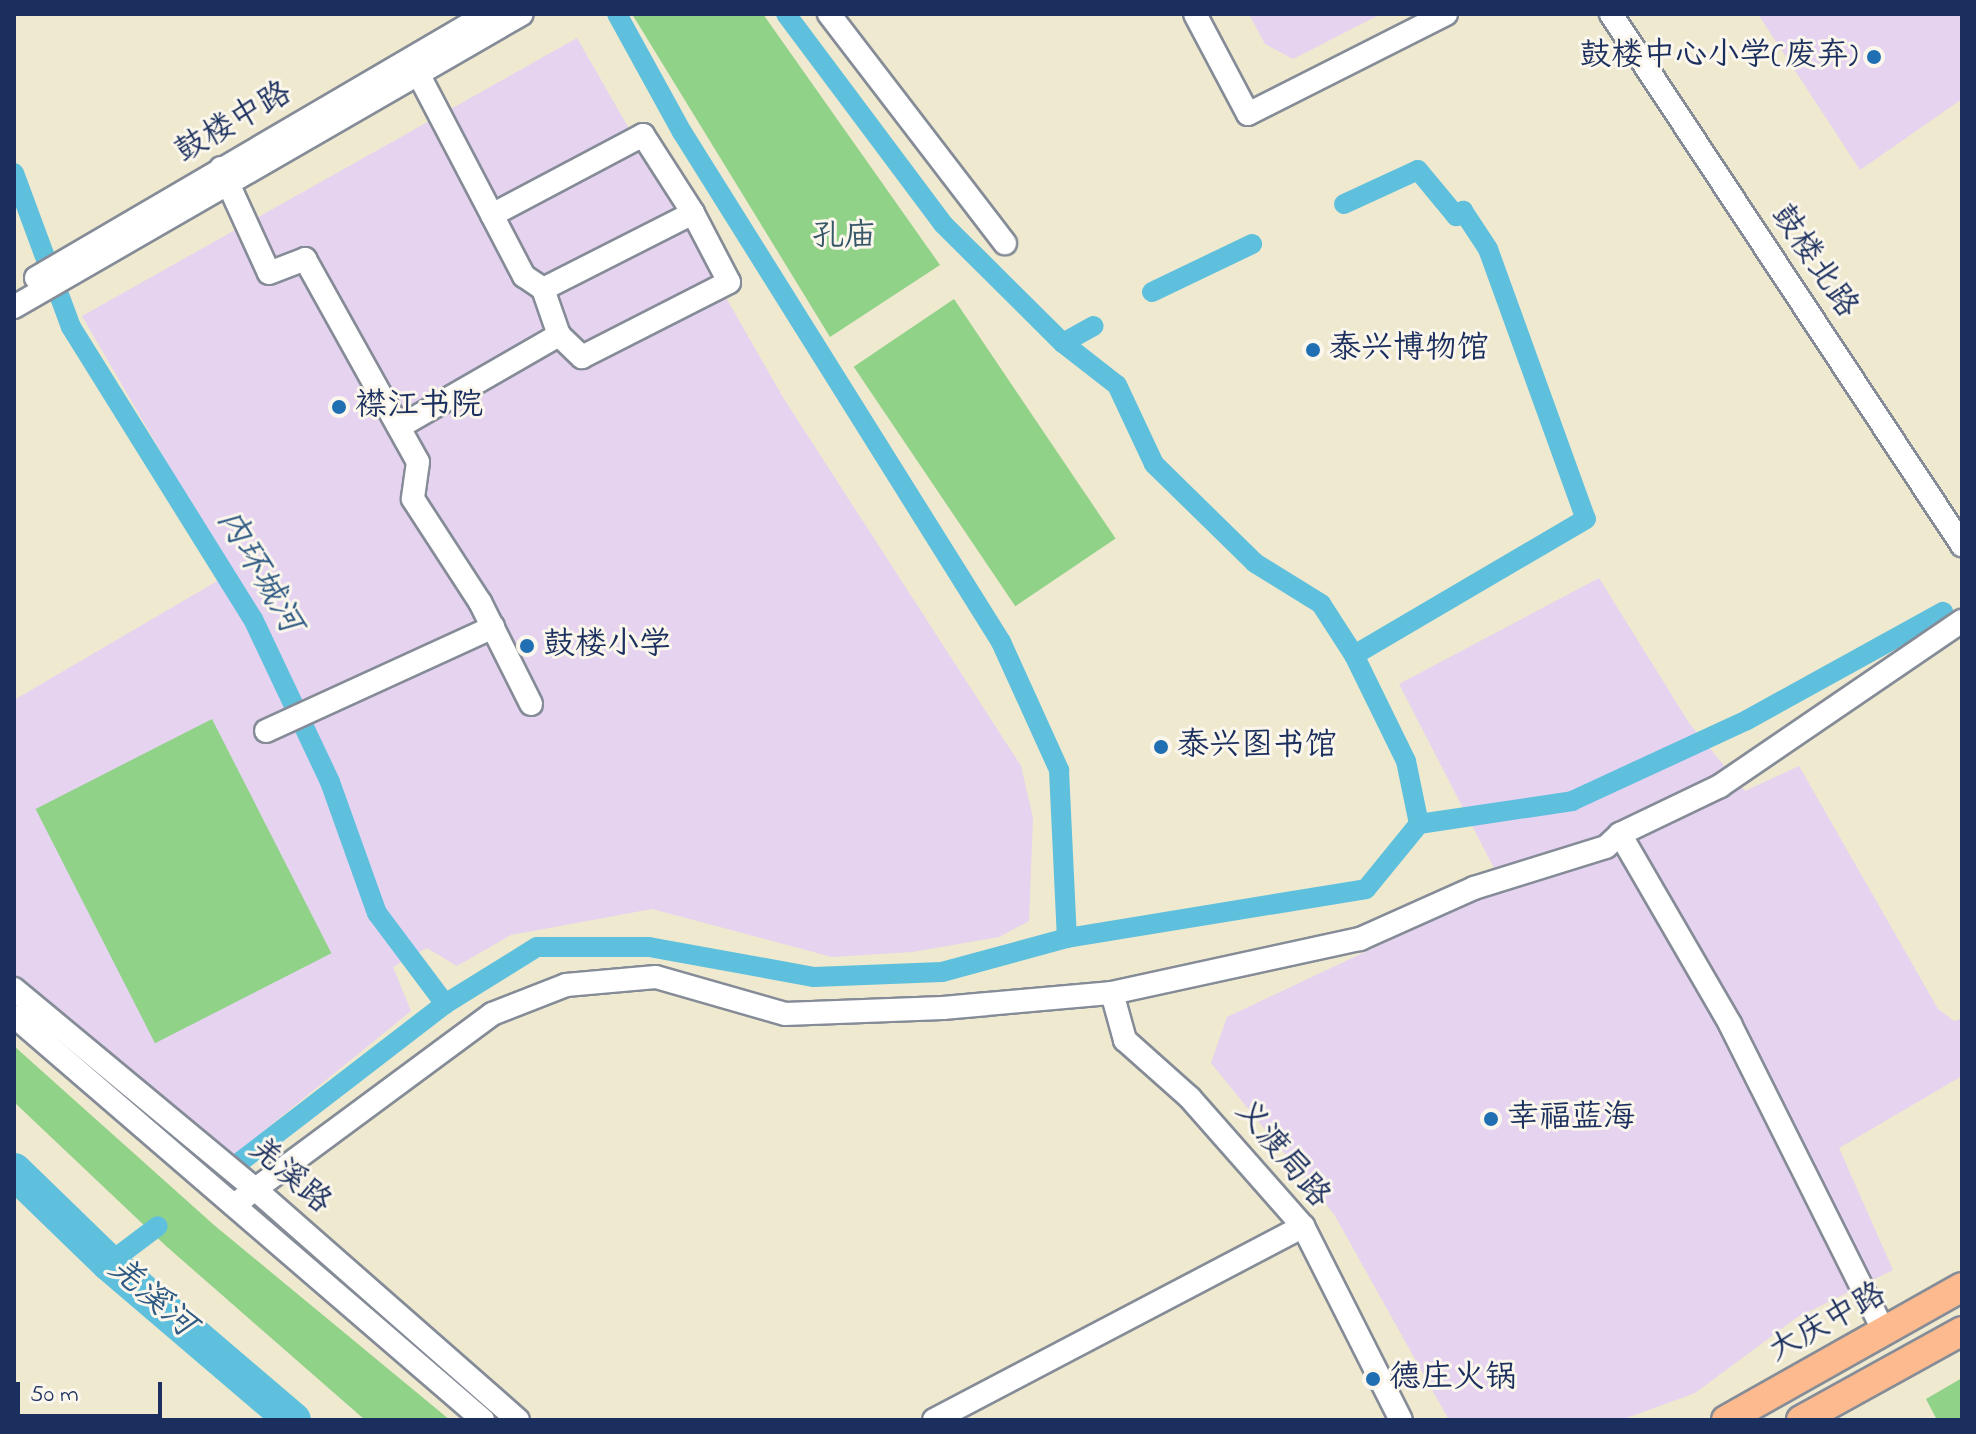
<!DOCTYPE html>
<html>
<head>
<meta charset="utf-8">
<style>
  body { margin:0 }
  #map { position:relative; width:1976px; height:1434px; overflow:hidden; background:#efe9d0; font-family:"Indie Flower","LXGW WenKai TC",sans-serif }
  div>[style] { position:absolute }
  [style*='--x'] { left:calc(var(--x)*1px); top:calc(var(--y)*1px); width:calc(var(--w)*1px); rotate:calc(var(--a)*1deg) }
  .built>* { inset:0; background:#e5d3f0 }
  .green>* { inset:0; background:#91d289; transform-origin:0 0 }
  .canal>* { height:20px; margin:-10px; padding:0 10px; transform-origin:10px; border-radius:10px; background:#5fc0dd }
  .river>* { height:36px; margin:-18px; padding:0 18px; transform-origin:18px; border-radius:18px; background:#5fc0dd }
  .roads { filter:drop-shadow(2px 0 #858c97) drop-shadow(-2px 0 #858c97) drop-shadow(0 2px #858c97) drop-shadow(0 -2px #858c97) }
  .minor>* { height:22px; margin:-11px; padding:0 11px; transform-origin:11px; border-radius:11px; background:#fff }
  .major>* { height:28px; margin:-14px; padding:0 14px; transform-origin:14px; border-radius:14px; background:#fcba8e }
  .dots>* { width:22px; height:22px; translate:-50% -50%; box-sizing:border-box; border:4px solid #fbf7ec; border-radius:50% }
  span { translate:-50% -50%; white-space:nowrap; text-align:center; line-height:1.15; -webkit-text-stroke:6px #fbf7ec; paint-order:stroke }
  .poi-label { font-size:32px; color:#1b2f5e }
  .right { translate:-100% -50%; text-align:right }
  .left { translate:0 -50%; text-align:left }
  .street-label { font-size:32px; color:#1b2f5e }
  .park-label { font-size:32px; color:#385869 }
  .water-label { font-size:34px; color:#2f5a84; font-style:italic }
  .frame { position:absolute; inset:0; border:16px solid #1b2f5e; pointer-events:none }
  .scale { position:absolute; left:16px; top:1382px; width:146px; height:36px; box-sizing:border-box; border:4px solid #1b2f5e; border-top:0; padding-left:10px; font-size:24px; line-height:28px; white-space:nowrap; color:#1b2f5e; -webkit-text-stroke:6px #fbf7ec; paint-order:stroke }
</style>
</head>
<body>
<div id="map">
  <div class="built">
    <div style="clip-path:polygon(1249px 14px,1381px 14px,1293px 59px,1265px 44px)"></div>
    <div style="clip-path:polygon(1758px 14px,1962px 14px,1962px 99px,1860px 170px)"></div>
    <div style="clip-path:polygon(577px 38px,784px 399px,1021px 766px,1033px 818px,1029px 921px,999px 937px,912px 952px,832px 957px,652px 909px,511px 935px,457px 966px,427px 948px,393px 967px,411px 1011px,223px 1164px,14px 981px,14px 700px,231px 573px,82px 316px)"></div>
    <div style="clip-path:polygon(1599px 578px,1689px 723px,1745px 791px,1799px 766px,1938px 1009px,1954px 1021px,1962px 1019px,1962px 1076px,1839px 1148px,1893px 1270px,1796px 1318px,1695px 1393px,1621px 1420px,1449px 1420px,1334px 1214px,1211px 1063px,1227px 1017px,1492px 892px,1495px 870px,1399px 684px)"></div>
  </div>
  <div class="green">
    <div style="clip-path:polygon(632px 14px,763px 14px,940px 265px,830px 337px)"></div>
    <div style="left:954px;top:299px;width:289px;height:121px;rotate:56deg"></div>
    <div style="left:212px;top:719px;width:263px;height:198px;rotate:63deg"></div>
    <div style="clip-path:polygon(14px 1046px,214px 1225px,450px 1420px,365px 1420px,166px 1246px,14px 1102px)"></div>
    <div style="clip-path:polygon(1962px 1378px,1962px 1420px,1937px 1420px,1926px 1399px)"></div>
  </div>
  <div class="canal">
    <div style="--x:617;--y:14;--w:135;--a:61.2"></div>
    <div style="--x:682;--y:132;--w:602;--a:57.97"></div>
    <div style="--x:1001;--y:642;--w:141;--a:65.6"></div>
    <div style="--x:1059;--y:770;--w:168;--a:87.3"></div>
    <div style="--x:786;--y:14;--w:262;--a:53.2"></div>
    <div style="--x:943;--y:224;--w:169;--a:44.8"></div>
    <div style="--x:1063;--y:343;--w:68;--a:37.9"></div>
    <div style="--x:1117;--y:385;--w:87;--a:64.9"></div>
    <div style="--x:1154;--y:464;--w:141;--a:44.4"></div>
    <div style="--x:1255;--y:563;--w:78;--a:31.8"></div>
    <div style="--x:1321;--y:604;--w:61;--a:57.1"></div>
    <div style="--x:14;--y:173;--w:164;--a:69.7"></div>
    <div style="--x:71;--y:327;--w:344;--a:58.1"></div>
    <div style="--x:253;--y:619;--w:180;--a:64.7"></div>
    <div style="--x:330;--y:782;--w:139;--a:70.3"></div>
    <div style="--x:377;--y:913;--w:114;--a:53.2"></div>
    <div style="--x:1344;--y:204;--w:81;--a:-24.7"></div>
    <div style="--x:1418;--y:170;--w:60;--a:50.4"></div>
    <div style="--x:1456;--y:216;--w:9;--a:-36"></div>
    <div style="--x:1463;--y:211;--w:45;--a:56.7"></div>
    <div style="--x:1488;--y:249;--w:287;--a:70.1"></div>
    <div style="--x:1586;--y:519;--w:269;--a:149.6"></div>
    <div style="--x:1354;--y:655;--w:118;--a:63.9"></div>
    <div style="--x:1406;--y:761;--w:64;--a:78.3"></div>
    <div style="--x:1152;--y:292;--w:111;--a:-25.6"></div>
    <div style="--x:1063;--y:343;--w:35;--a:-29"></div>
    <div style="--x:236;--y:1165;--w:264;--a:-37.6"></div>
    <div style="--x:445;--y:1004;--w:108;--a:-31.8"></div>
    <div style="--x:537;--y:947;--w:112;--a:0"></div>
    <div style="--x:649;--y:947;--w:168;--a:10.3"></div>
    <div style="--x:814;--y:977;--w:128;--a:-2.2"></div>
    <div style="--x:942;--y:972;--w:130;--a:-15.2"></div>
    <div style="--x:1067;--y:938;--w:303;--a:-9.3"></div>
    <div style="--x:1366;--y:889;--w:84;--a:-50.8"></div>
    <div style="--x:1419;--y:824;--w:155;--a:-8.5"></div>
    <div style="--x:1572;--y:801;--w:193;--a:-24.8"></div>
    <div style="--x:1747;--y:720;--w:224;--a:-28.9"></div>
    <div style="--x:109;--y:1263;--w:61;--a:-37.1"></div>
  </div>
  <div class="river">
    <div style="--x:14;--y:1171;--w:132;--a:44.1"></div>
    <div style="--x:109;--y:1263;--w:242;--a:40.5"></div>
  </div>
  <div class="roads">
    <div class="minor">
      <div style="--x:829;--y:14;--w:289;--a:52.5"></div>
      <div style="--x:1195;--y:14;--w:113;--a:62.1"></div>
      <div style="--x:1248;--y:114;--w:222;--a:-26.8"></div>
      <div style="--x:1611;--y:14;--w:637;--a:56.53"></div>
      <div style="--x:411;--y:60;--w:244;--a:62.4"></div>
      <div style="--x:524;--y:276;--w:23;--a:34"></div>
      <div style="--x:221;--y:168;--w:115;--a:65.4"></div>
      <div style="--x:269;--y:273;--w:39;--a:-21"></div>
      <div style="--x:305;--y:259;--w:232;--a:60.9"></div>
      <div style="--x:418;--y:462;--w:37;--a:98"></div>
      <div style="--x:413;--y:499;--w:123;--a:57"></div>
      <div style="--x:480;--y:602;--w:114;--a:63.4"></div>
      <div style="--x:492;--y:215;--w:171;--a:-27.9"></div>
      <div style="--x:643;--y:135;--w:93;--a:57.3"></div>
      <div style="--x:36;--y:278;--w:523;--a:-30.34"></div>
      <div style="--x:14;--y:307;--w:586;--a:-29.98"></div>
      <div style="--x:399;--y:427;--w:185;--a:-29.9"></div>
      <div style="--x:559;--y:335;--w:32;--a:44"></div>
      <div style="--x:582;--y:357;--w:165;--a:-27"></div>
      <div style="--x:729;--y:282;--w:78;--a:-117.6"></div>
      <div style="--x:693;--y:213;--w:168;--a:153.1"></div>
      <div style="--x:543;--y:289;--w:49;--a:70.8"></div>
      <div style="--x:266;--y:731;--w:250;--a:-24.6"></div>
      <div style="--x:1620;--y:834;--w:220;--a:59.9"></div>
      <div style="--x:1730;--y:1024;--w:344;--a:63.4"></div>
      <div style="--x:14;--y:989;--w:313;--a:39.7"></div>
      <div style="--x:255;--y:1189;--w:350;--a:41.3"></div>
      <div style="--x:1112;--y:993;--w:49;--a:74.5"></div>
      <div style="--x:1125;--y:1040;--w:87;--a:41.7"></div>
      <div style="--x:1190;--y:1098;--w:171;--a:48.6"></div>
      <div style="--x:1303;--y:1226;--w:217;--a:63.2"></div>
      <div style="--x:14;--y:1016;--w:619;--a:40.74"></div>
      <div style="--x:234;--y:1205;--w:321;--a:-36.5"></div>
      <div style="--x:492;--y:1014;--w:79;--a:-21.4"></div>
      <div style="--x:566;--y:985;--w:90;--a:-5.1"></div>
      <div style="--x:656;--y:977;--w:134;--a:16"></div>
      <div style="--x:785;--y:1014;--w:158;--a:-2.2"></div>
      <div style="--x:943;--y:1008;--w:170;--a:-5.1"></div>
      <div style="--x:1112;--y:993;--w:254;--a:-12.3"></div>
      <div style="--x:1360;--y:939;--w:125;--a:-24.1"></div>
      <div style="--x:1474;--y:888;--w:138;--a:-17.3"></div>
      <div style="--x:1606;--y:847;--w:19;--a:-43"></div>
      <div style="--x:1620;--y:834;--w:111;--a:-25.6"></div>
      <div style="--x:1720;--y:786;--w:293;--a:-34.3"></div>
      <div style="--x:934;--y:1420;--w:417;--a:-27.7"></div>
    </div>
    <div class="major">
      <div style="--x:1726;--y:1420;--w:271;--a:-29.4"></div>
      <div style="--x:1801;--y:1420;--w:184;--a:-28.9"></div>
    </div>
  </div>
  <div class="dots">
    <div style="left:1874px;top:57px;background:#1f6fb2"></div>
    <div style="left:1313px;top:350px;background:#1f6fb2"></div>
    <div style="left:339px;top:407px;background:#1f6fb2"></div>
    <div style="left:527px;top:646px;background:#1f6fb2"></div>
    <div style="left:1161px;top:747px;background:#1f6fb2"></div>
    <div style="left:1491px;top:1119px;background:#1f6fb2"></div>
    <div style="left:1373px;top:1379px;background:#1f6fb2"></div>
  </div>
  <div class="poi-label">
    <span class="right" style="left:1858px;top:57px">鼓楼中心小学(废弃)</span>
    <span class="left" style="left:1329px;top:350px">泰兴博物馆</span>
    <span class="left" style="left:355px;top:407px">襟江书院</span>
    <span class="left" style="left:543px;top:646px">鼓楼小学</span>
    <span class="left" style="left:1177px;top:747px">泰兴图书馆</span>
    <span class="left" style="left:1507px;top:1119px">幸福蓝海</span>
    <span class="left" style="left:1389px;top:1379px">德庄火锅</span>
  </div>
  <div class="street-label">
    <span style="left:234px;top:124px;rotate:-30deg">鼓楼中路</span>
    <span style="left:1813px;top:262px;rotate:56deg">鼓楼北路</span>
    <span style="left:1281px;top:1155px;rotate:50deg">义渡局路</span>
    <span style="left:289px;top:1177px;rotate:41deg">羌溪路</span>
    <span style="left:1828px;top:1324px;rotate:-29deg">大庆中路</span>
  </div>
  <div class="park-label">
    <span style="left:844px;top:238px">孔庙</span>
  </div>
  <div class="water-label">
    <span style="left:258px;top:572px;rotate:60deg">内环城河</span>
    <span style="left:151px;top:1298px;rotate:41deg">羌溪河</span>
  </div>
  <div class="frame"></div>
  <div class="scale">50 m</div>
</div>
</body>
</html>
